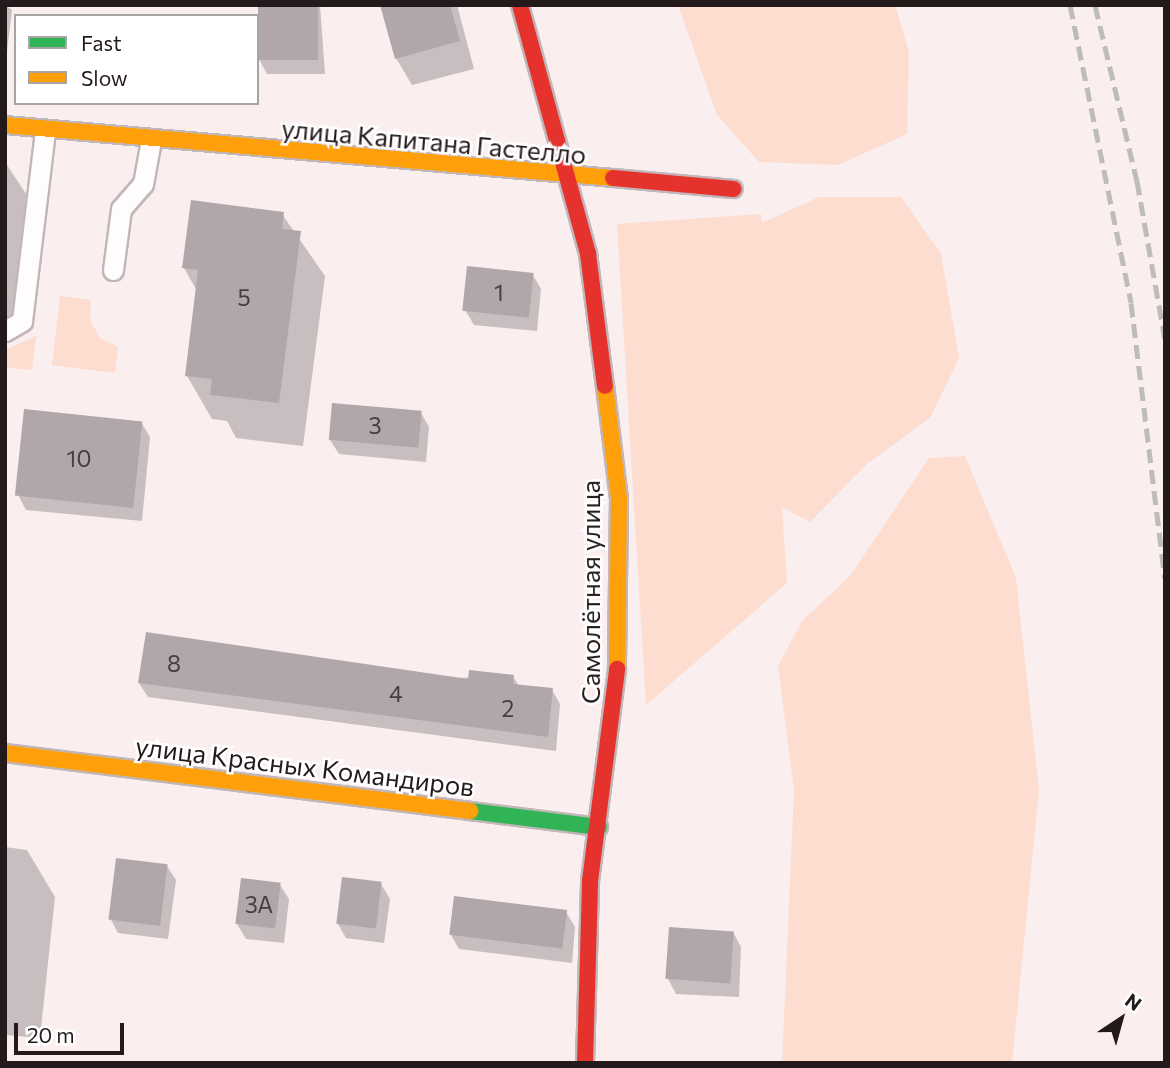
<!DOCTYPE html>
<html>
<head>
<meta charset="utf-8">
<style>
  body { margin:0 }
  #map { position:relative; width:1170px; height:1068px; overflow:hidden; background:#faeeef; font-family:Commissioner,sans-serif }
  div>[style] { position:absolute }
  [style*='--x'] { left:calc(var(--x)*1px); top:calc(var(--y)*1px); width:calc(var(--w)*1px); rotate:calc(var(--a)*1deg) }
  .green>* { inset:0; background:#fcddcf }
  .shadow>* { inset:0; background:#0003 }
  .building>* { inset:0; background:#b1a6a9; transform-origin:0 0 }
  .roads { filter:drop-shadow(2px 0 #c2b7b8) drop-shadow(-2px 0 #c2b7b8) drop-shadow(0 2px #c2b7b8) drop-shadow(0 -2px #c2b7b8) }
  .lane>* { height:19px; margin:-9.5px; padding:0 9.5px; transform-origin:9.5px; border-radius:9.5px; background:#fefcfd }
  .fast>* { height:16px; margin:-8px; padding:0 8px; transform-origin:8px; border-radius:8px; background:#30b455 }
  .slow>* { height:16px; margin:-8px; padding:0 8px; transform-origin:8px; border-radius:8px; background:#ff9f0a }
  .jam>* { height:16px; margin:-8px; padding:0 8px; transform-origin:8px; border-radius:8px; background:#e5322d }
  .rail>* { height:5px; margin-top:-2.5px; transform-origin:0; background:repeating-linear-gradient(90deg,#bebbbb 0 14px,transparent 0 21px) }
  span { translate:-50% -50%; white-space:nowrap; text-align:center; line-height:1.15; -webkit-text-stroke:5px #fff; paint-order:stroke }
  .number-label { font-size:23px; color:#483d3e }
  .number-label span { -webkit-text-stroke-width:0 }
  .street-label { font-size:26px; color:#251a1b }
  .frame { position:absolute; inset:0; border:7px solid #251a1b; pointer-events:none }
  .legend { position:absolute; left:14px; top:14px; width:245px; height:91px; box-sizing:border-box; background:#fff; border:2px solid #a8a3a4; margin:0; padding:9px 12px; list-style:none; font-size:21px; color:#251a1b }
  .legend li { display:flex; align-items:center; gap:14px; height:35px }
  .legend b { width:35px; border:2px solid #a8a3a4 }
  .north { position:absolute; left:1086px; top:984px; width:70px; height:70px; -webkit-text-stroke:5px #fff; paint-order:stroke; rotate:36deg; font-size:19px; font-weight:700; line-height:28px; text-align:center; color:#251a1b }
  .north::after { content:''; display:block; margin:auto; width:24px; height:32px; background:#251a1b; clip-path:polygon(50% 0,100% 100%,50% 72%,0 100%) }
  .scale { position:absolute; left:14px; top:1023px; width:110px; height:32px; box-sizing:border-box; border:4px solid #251a1b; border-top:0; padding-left:9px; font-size:21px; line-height:24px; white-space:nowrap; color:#251a1b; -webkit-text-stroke:5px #fff; paint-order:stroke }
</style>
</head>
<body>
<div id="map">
  <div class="green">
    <div style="clip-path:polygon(678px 5px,895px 5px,909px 52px,907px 134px,838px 165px,759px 162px,717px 115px)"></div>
    <div style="clip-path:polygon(819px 197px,901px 197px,941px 254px,959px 358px,930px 418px,868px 463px,810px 522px,782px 507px,787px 583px,646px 705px,617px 224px,761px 214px,762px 223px)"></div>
    <div style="clip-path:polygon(60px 296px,91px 300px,90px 320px,100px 338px,118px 347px,115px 373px,52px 365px)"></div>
    <div style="clip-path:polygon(36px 336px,32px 370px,5px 367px,5px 350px)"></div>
    <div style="clip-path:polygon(965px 456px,1016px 578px,1039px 790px,1012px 1063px,782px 1063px,794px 790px,778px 666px,802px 621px,850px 576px,929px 458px)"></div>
  </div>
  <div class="shadow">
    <div style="clip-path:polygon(5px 5px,12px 10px,5px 68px)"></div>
    <div style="clip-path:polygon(260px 5px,320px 5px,325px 74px,267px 74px,259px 59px)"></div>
    <div style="clip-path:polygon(382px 5px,457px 5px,474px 69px,412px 85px,396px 58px)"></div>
    <div style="clip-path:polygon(5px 162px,34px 206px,21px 332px,5px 331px)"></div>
    <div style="clip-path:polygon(282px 214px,325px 276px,303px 446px,236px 438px,227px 421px,212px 419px,187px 376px,197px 291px,184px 268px)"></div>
    <div style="clip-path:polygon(533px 275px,541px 289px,537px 331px,474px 325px,465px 310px)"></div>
    <div style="clip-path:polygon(421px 413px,429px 427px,426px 462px,339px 454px,330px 440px)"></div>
    <div style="clip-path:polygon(141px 422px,150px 437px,142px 521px,26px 510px,18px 495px)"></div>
    <div style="clip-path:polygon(513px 677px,519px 686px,552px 690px,560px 704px,556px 751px,148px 697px,139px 683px)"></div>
    <div style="clip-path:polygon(5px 847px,27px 850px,55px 897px,40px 1038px,5px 1035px)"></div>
    <div style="clip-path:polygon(167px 866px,176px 880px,168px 939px,118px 933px,110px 918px)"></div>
    <div style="clip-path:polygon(381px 884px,390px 899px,384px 943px,346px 938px,338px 924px)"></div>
    <div style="clip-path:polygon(280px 885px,289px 899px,284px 943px,246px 939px,237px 924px)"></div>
    <div style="clip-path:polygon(566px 912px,575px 927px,572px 963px,459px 949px,451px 935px)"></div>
    <div style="clip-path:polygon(733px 932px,741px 947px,739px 997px,676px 994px,668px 979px)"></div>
  </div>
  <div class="building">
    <div style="left:258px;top:5px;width:60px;height:55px"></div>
    <div style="clip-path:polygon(380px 5px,450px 5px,460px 41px,395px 59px)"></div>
    <div style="clip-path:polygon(191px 200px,284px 212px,282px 229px,301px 231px,279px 403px,210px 395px,212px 379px,185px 376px,198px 270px,182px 268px)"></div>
    <div style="left:467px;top:266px;width:67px;height:45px;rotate:6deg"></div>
    <div style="left:332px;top:403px;width:90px;height:37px;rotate:5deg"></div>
    <div style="left:24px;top:409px;width:119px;height:87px;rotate:6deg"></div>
    <div style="clip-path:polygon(146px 632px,468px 679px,469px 670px,514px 675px,513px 684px,553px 688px,548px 737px,138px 683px)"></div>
    <div style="left:116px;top:858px;width:52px;height:62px;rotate:7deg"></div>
    <div style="left:342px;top:877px;width:40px;height:47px;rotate:7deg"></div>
    <div style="left:241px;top:878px;width:40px;height:46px;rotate:7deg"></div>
    <div style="left:454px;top:896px;width:114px;height:39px;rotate:7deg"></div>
    <div style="left:669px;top:927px;width:65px;height:52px;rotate:4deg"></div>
  </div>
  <div class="roads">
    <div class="lane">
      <div style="--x:113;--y:270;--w:62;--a:-82.5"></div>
      <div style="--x:121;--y:209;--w:33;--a:-49"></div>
      <div style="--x:143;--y:184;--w:45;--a:-79.7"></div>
      <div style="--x:5;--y:331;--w:20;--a:-30"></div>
      <div style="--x:22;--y:321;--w:192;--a:-83.1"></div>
    </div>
    <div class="fast">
      <div style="--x:470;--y:811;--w:130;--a:7.1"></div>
    </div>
    <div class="slow">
      <div style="--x:5;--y:125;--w:610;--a:4.98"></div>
      <div style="--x:605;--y:386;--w:114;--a:82.9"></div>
      <div style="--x:619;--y:499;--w:170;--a:90.7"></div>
      <div style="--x:5;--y:753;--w:469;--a:7.1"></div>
    </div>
    <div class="jam">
      <div style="--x:520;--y:5;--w:258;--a:74.7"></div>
      <div style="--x:588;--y:254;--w:133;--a:82.7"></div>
      <div style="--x:613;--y:178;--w:121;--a:5.2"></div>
      <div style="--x:585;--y:1063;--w:182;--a:-88.4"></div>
      <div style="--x:590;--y:881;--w:214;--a:-82.7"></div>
    </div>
  </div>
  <div class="rail">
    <div style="--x:1070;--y:5;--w:304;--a:78.4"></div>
    <div style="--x:1131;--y:303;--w:277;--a:83"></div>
    <div style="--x:1095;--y:5;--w:181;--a:76.6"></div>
    <div style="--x:1137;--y:181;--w:160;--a:80"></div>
  </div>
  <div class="number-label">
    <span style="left:499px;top:292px">1</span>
    <span style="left:244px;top:297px">5</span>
    <span style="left:375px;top:425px">3</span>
    <span style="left:79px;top:458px">10</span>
    <span style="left:174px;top:663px">8</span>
    <span style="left:396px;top:693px">4</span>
    <span style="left:508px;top:708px">2</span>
    <span style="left:259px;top:904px">3А</span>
  </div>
  <div class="street-label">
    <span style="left:434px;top:141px;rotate:5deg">улица Капитана Гастелло</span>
    <span style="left:590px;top:592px;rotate:-90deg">Самолётная улица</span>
    <span style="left:305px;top:766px;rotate:7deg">улица Красных Командиров</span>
  </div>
  <div class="frame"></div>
  <ul class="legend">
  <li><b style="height:9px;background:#30b455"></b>Fast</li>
  <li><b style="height:9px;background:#ff9f0a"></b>Slow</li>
  </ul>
  <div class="north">N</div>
  <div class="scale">20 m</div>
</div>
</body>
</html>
